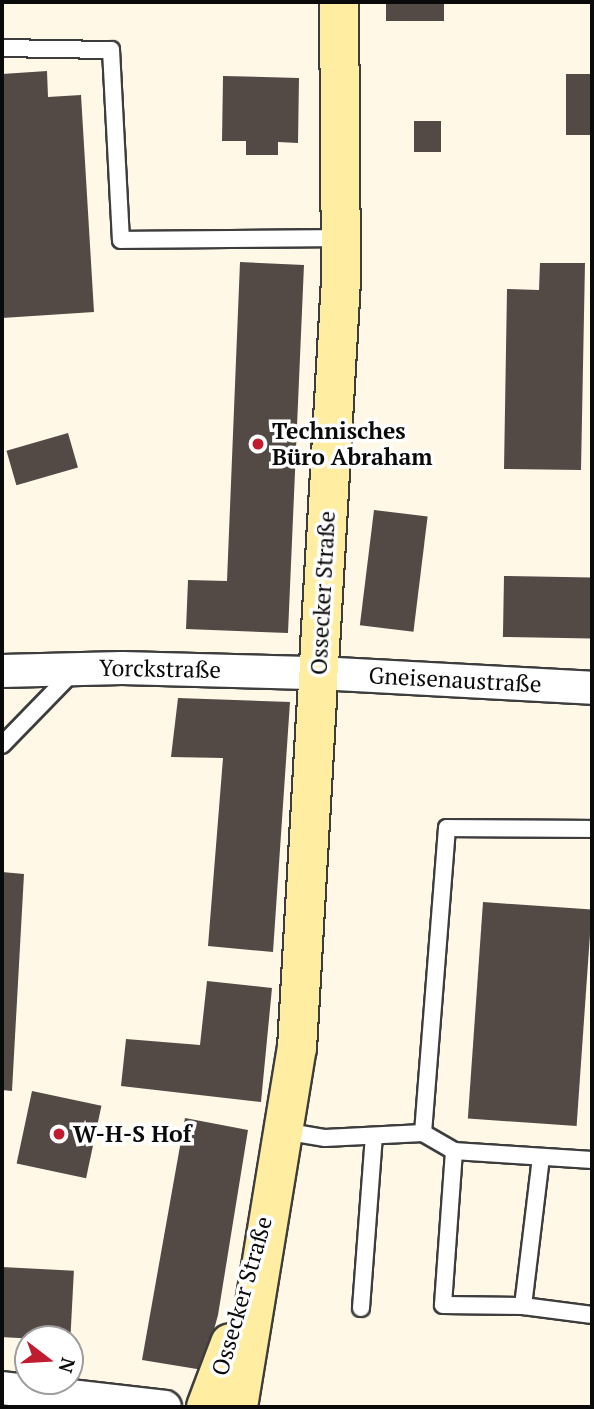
<!DOCTYPE html>
<html>
<head>
<meta charset="utf-8">
<style>
  body { margin:0 }
  #map { position:relative; width:594px; height:1409px; overflow:hidden; background:#fff8e7; font-family:"PT Serif",serif }
  div>[style] { position:absolute }
  [style*='--x'] { left:calc(var(--x)*1px); top:calc(var(--y)*1px); width:calc(var(--w)*1px); rotate:calc(var(--a)*1deg) }
  .building>* { inset:0; background:#534a46; transform-origin:0 0 }
  .roads { filter:drop-shadow(2px 0 #3d3d3d) drop-shadow(-2px 0 #3d3d3d) drop-shadow(0 2px #3d3d3d) drop-shadow(0 -2px #3d3d3d) }
  .lane>* { height:16px; margin:-8px; padding:0 8px; transform-origin:8px; border-radius:8px; background:#fff }
  .street>* { height:32px; margin:-16px; padding:0 16px; transform-origin:16px; border-radius:16px; background:#fff }
  .secondary>* { height:38px; margin:-19px; padding:0 19px; transform-origin:19px; border-radius:19px; background:#ffeda2 }
  .dots>* { width:19px; height:19px; translate:-50% -50%; box-sizing:border-box; border:4px solid #fff; border-radius:50% }
  span { translate:-50% -50%; white-space:nowrap; text-align:center; line-height:1.15; -webkit-text-stroke:7px #fff; paint-order:stroke }
  .poi-label { font-size:23px; color:#0a0a0a; font-weight:700 }
  .left { translate:0 -50%; text-align:left }
  .street-label { font-size:23px; color:#0a0a0a }
  .frame { position:absolute; inset:0; border:4px solid #0a0a0a; pointer-events:none }
  .north { position:absolute; left:14px; top:1325px; width:70px; height:70px; box-sizing:border-box; background:#fff; border:2px solid #9d9d9d; border-radius:50%; rotate:107deg; font-size:19px; font-weight:700; line-height:28px; text-align:center; color:#0a0a0a }
  .north::after { content:''; display:block; margin:auto; width:24px; height:32px; background:#c11b30; clip-path:polygon(50% 0,100% 100%,50% 72%,0 100%) }
</style>
</head>
<body>
<div id="map">
  <div class="building">
    <div style="left:386px;top:2px;width:58px;height:19px"></div>
    <div style="clip-path:polygon(47px 71px,48px 97px,81px 95px,94px 312px,2px 318px,2px 74px)"></div>
    <div style="left:566px;top:74px;width:26px;height:61px"></div>
    <div style="clip-path:polygon(223px 76px,299px 78px,298px 143px,278px 142px,278px 155px,246px 155px,246px 141px,222px 141px)"></div>
    <div style="left:441px;top:121px;width:31px;height:27px;rotate:90deg"></div>
    <div style="clip-path:polygon(240px 262px,304px 265px,288px 633px,186px 629px,188px 580px,227px 581px)"></div>
    <div style="clip-path:polygon(540px 263px,585px 263px,581px 470px,504px 469px,507px 289px,539px 290px)"></div>
    <div style="left:68px;top:433px;width:36px;height:64px;rotate:74deg"></div>
    <div style="left:374px;top:510px;width:54px;height:116px;rotate:7deg"></div>
    <div style="left:504px;top:576px;width:88px;height:61px;rotate:1deg"></div>
    <div style="clip-path:polygon(178px 698px,290px 702px,273px 952px,208px 946px,223px 758px,171px 757px)"></div>
    <div style="clip-path:polygon(2px 872px,24px 874px,12px 1091px,2px 1090px)"></div>
    <div style="left:483px;top:902px;width:109px;height:217px;rotate:4deg"></div>
    <div style="clip-path:polygon(207px 981px,272px 988px,261px 1102px,121px 1086px,126px 1039px,200px 1045px)"></div>
    <div style="left:32px;top:1091px;width:71px;height:74px;rotate:12deg"></div>
    <div style="clip-path:polygon(185px 1118px,248px 1130px,218px 1315px,203px 1370px,142px 1360px)"></div>
    <div style="left:2px;top:1267px;width:72px;height:70px;rotate:3deg"></div>
  </div>
  <div class="roads">
    <div class="lane">
      <div style="--x:2;--y:48;--w:109;--a:1.1"></div>
      <div style="--x:111;--y:50;--w:190;--a:87"></div>
      <div style="--x:121;--y:240;--w:218;--a:-0.5"></div>
      <div style="--x:2;--y:745;--w:105;--a:-45.8"></div>
      <div style="--x:283;--y:1131;--w:43;--a:9.5"></div>
      <div style="--x:325;--y:1138;--w:98;--a:-2.9"></div>
      <div style="--x:423;--y:1133;--w:306;--a:-85.5"></div>
      <div style="--x:447;--y:828;--w:145;--a:0.4"></div>
      <div style="--x:423;--y:1133;--w:36;--a:30"></div>
      <div style="--x:454;--y:1151;--w:138;--a:3.7"></div>
      <div style="--x:454;--y:1151;--w:154;--a:94.1"></div>
      <div style="--x:443;--y:1305;--w:80;--a:0.7"></div>
      <div style="--x:523;--y:1306;--w:70;--a:7.4"></div>
      <div style="--x:523;--y:1306;--w:149;--a:-83.1"></div>
      <div style="--x:361;--y:1308;--w:172;--a:-85.7"></div>
    </div>
    <div class="street">
      <div style="--x:2;--y:671;--w:120;--a:-1.4"></div>
      <div style="--x:122;--y:668;--w:196;--a:1.5"></div>
      <div style="--x:318;--y:673;--w:274;--a:3.1"></div>
      <div style="--x:2;--y:1388;--w:164;--a:6.6"></div>
    </div>
    <div class="secondary">
      <div style="--x:206;--y:1407;--w:68;--a:-69.4"></div>
      <div style="--x:238;--y:1407;--w:364;--a:-80.7"></div>
      <div style="--x:297;--y:1048;--w:769;--a:-86.72"></div>
      <div style="--x:341;--y:280;--w:278;--a:-90.4"></div>
    </div>
  </div>
  <div class="dots">
    <div style="left:258px;top:444px;background:#c11b30"></div>
    <div style="left:59px;top:1134px;background:#c11b30"></div>
  </div>
  <div class="poi-label">
    <span class="left" style="left:272px;top:444px">Technisches<br>Büro Abraham</span>
    <span class="left" style="left:73px;top:1134px">W-H-S Hof</span>
  </div>
  <div class="street-label">
    <span style="left:323px;top:593px;rotate:-87deg">Ossecker Straße</span>
    <span style="left:160px;top:669px;rotate:1deg">Yorckstraße</span>
    <span style="left:455px;top:680px;rotate:3deg">Gneisenaustraße</span>
    <span style="left:242px;top:1296px;rotate:-74deg">Ossecker Straße</span>
  </div>
  <div class="frame"></div>
  <div class="north">N</div>
</div>
</body>
</html>
